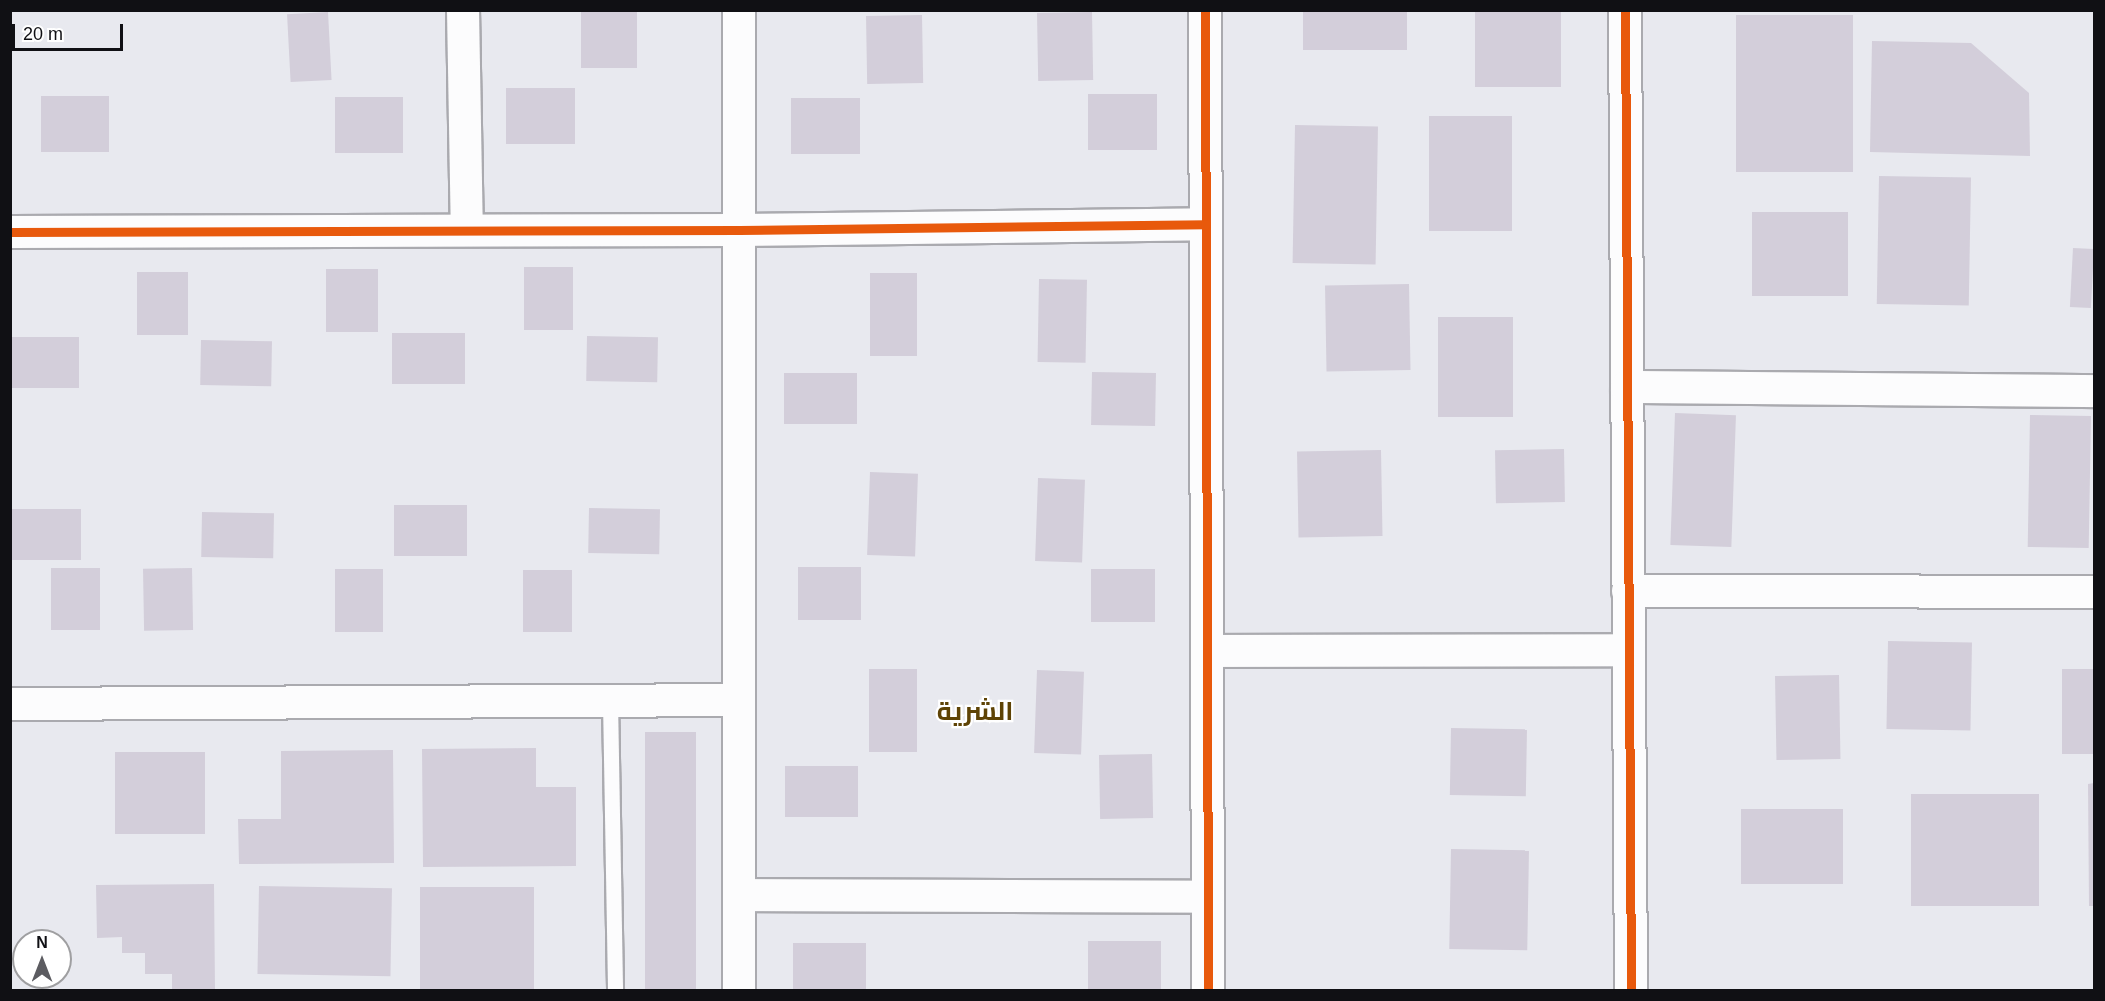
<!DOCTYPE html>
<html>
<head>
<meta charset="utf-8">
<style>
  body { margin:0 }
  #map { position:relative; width:2105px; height:1001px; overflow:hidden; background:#e8e9ef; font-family:Helvetica,Cairo,sans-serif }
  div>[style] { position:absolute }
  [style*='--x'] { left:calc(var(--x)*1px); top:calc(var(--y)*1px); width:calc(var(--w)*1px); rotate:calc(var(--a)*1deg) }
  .building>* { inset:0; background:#d3ceda; transform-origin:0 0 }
  .roads { filter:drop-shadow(2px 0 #aaaaaf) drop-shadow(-2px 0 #aaaaaf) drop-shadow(0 2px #aaaaaf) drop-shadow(0 -2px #aaaaaf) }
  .service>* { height:15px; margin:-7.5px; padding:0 7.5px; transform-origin:7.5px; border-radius:7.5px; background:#fcfcfd }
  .minor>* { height:32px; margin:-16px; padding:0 16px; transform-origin:16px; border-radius:16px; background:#fcfcfd }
  .cycleway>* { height:9px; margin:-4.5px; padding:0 4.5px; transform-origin:4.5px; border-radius:4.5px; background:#e8590c }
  span { translate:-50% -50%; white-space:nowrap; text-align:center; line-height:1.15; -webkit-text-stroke:4.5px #fff; paint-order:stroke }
  .district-label { font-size:26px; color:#5e4305; font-weight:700 }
  .frame { position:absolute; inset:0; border:12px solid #101014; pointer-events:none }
  .north { position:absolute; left:12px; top:929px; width:60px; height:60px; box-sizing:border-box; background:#fff; border:2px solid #9f9fa1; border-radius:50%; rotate:0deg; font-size:16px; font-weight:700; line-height:24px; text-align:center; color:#101014 }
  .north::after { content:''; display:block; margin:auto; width:21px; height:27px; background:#5c5c61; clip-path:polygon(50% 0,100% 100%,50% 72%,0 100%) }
  .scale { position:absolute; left:12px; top:24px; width:111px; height:27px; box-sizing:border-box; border:3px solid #101014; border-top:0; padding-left:8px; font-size:18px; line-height:21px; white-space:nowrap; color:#101014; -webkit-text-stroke:4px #fff; paint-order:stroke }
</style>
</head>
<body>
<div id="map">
  <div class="building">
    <div style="left:581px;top:10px;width:56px;height:58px"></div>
    <div style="left:1303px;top:10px;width:104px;height:40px"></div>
    <div style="left:1475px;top:10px;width:86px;height:77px"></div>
    <div style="left:328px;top:12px;width:68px;height:41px;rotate:87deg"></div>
    <div style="left:1092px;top:12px;width:68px;height:55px;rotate:89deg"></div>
    <div style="left:922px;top:15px;width:68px;height:56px;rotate:89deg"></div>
    <div style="left:1736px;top:15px;width:117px;height:157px"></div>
    <div style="clip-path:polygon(1872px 41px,1971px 43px,2029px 93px,2030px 156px,1870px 152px)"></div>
    <div style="left:506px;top:88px;width:69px;height:56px"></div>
    <div style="left:1088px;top:94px;width:69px;height:56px"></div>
    <div style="left:41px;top:96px;width:68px;height:56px"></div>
    <div style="left:335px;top:97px;width:68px;height:56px"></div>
    <div style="left:860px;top:98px;width:56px;height:69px;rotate:90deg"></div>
    <div style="left:1512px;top:116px;width:115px;height:83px;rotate:90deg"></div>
    <div style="left:1295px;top:125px;width:83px;height:138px;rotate:1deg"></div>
    <div style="left:1879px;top:176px;width:92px;height:128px;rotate:1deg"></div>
    <div style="left:1752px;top:212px;width:96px;height:84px"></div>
    <div style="left:2073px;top:248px;width:21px;height:59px;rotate:3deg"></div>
    <div style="left:524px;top:267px;width:49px;height:63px"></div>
    <div style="left:378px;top:269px;width:63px;height:52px;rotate:90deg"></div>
    <div style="left:137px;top:272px;width:51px;height:63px"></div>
    <div style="left:870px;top:273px;width:47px;height:83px"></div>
    <div style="left:1039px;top:279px;width:48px;height:83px;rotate:1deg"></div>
    <div style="left:1409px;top:284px;width:86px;height:84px;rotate:89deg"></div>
    <div style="left:1438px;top:317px;width:75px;height:100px"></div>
    <div style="left:392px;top:333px;width:73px;height:51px"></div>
    <div style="left:587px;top:336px;width:71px;height:45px;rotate:1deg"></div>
    <div style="left:79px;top:337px;width:51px;height:69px;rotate:90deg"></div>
    <div style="left:201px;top:340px;width:71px;height:45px;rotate:1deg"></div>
    <div style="left:1092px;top:372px;width:64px;height:53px;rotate:1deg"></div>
    <div style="left:784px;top:373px;width:73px;height:51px"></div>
    <div style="left:1675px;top:413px;width:61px;height:132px;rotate:2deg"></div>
    <div style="left:2030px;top:415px;width:61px;height:132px;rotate:1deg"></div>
    <div style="left:1564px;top:449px;width:53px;height:69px;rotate:89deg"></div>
    <div style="left:1381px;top:450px;width:86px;height:84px;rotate:89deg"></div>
    <div style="left:870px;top:472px;width:48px;height:83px;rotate:2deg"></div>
    <div style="left:1038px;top:478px;width:47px;height:83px;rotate:2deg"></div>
    <div style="left:467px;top:505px;width:51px;height:73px;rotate:90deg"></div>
    <div style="left:589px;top:508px;width:71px;height:45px;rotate:1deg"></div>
    <div style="left:10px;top:509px;width:71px;height:51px"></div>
    <div style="left:202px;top:512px;width:72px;height:45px;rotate:1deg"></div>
    <div style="left:798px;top:567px;width:63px;height:53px"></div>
    <div style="left:51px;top:568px;width:49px;height:62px"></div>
    <div style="left:192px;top:568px;width:62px;height:49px;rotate:89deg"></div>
    <div style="left:335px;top:569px;width:48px;height:63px"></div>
    <div style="left:1091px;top:569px;width:64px;height:53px"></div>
    <div style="left:523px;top:570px;width:49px;height:62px"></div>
    <div style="left:1888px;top:641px;width:84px;height:88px;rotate:1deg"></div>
    <div style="left:917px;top:669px;width:83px;height:48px;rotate:90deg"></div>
    <div style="left:2062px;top:669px;width:32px;height:85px"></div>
    <div style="left:1037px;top:670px;width:47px;height:83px;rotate:2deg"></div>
    <div style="left:1839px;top:675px;width:84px;height:64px;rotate:89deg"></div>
    <div style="left:1451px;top:728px;width:76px;height:67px;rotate:1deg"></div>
    <div style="left:696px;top:732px;width:258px;height:51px;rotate:90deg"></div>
    <div style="clip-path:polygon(536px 748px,536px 787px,576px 787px,576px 866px,423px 867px,422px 749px)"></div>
    <div style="clip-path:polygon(393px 750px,394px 863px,239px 864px,238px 819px,281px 819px,281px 751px)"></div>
    <div style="left:115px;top:752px;width:90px;height:82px"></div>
    <div style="left:1152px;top:754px;width:64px;height:53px;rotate:89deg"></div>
    <div style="left:785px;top:766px;width:73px;height:51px"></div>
    <div style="clip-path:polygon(2094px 783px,2094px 906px,2089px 906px,2088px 784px)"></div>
    <div style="left:1911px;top:794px;width:128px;height:112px"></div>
    <div style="left:1741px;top:809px;width:102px;height:75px"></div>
    <div style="left:1451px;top:849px;width:78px;height:100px;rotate:1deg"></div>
    <div style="clip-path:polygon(214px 884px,215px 990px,172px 990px,172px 974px,145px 974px,145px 953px,122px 953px,122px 937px,97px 938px,96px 885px)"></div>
    <div style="left:259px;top:886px;width:133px;height:88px;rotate:1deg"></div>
    <div style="left:420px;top:887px;width:114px;height:103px"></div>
    <div style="left:1161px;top:941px;width:49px;height:73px;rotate:90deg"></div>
    <div style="left:793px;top:943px;width:73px;height:47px"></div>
  </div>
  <div class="roads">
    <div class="service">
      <div style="--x:610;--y:700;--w:290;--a:89"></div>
    </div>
    <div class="minor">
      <div style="--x:463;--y:10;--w:220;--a:89"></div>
      <div style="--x:1205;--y:10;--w:980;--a:89.82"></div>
      <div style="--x:1625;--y:10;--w:980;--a:89.65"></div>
      <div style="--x:10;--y:232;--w:729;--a:-0.16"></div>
      <div style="--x:739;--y:230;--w:467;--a:-0.7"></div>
      <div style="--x:1627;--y:387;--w:467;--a:0.5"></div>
      <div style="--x:1628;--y:591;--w:466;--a:0.1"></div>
      <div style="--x:1207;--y:651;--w:422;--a:-0.1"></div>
      <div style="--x:10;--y:704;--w:729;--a:-0.31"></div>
      <div style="--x:739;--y:895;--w:468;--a:0.2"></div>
      <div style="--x:739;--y:990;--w:980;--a:-90"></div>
    </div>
  </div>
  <div class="cycleway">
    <div style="--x:1205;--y:10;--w:980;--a:89.82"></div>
    <div style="--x:1625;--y:10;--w:980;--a:89.65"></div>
    <div style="--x:10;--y:232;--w:729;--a:-0.16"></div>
    <div style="--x:739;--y:230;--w:467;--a:-0.7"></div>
  </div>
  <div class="district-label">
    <span style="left:975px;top:712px">الشرية</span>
  </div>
  <div class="frame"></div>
  <div class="north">N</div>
  <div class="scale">20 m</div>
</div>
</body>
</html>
